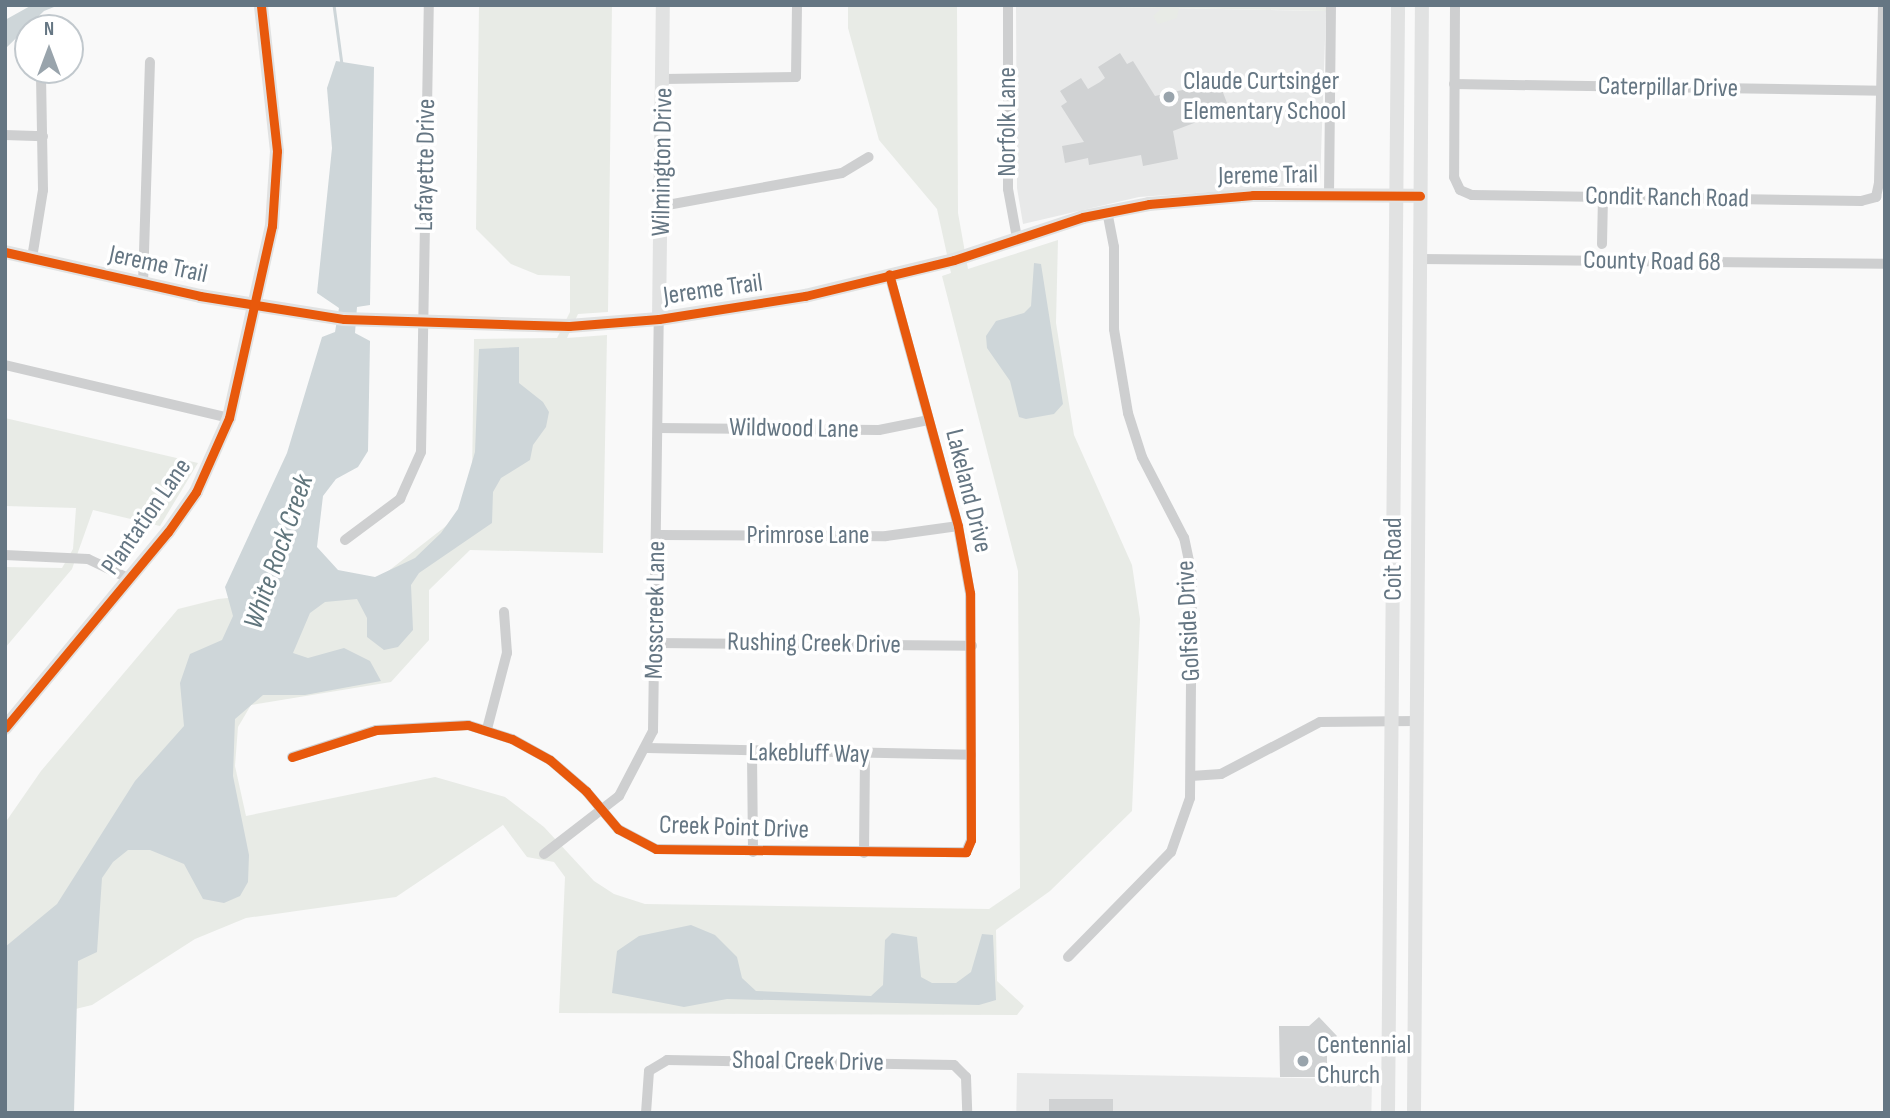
<!DOCTYPE html>
<html>
<head>
<meta charset="utf-8">
<style>
  body { margin:0 }
  #map { position:relative; width:1890px; height:1118px; overflow:hidden; background:#f9f9f9; font-family:"Sofia Sans Condensed",sans-serif }
  div>[style] { position:absolute }
  [style*='--x'] { left:calc(var(--x)*1px); top:calc(var(--y)*1px); width:calc(var(--w)*1px); rotate:calc(var(--a)*1deg) }
  .built>* { inset:0; background:#e8e9e9; transform-origin:0 0 }
  .green>* { inset:0; background:#e8ebe6 }
  .water>* { inset:0; background:#ced6d9 }
  .stream>* { height:2.5px; margin:-1.25px; padding:0 1.25px; transform-origin:1.25px; border-radius:1.25px; background:#ced6d9 }
  .building>* { inset:0; background:#d0d2d3; transform-origin:0 0 }
  .street>* { height:10px; margin:-5px; padding:0 5px; transform-origin:5px; border-radius:5px; background:#cecfd0 }
  .secondary>* { height:14px; margin:-7px; padding:0 7px; transform-origin:7px; border-radius:7px; background:#e1e2e2 }
  .cycleway>* { height:9px; margin:-4.5px; padding:0 4.5px; transform-origin:4.5px; border-radius:4.5px; background:#e8590c }
  .dots>* { width:19px; height:19px; translate:-50% -50%; box-sizing:border-box; border:4px solid #fff; border-radius:50% }
  span { translate:-50% -50%; white-space:nowrap; text-align:center; line-height:1.15; -webkit-text-stroke:7px #fff; paint-order:stroke }
  .poi-label { font-size:26px; color:#657683 }
  .left { translate:0 -50%; text-align:left }
  .street-label { font-size:26px; color:#657683 }
  .water-label { font-size:28px; color:#60757c; font-style:italic }
  .frame { position:absolute; inset:0; border:7px solid #657683; pointer-events:none }
  .north { position:absolute; left:14px; top:14px; width:70px; height:70px; box-sizing:border-box; background:#fff; border:2px solid #c1c8cd; border-radius:50%; rotate:0deg; font-size:19px; font-weight:700; line-height:28px; text-align:center; color:#657683 }
  .north::after { content:''; display:block; margin:auto; width:24px; height:32px; background:#99a4ac; clip-path:polygon(50% 0,100% 100%,50% 72%,0 100%) }
</style>
</head>
<body>
<div id="map">
  <div class="built">
    <div style="clip-path:polygon(1016px 5px,1326px 11px,1320px 184px,1139px 197px,1023px 224px,1017px 188px)"></div>
    <div style="left:1017px;top:1073px;width:355px;height:40px;rotate:1deg"></div>
  </div>
  <div class="green">
    <div style="clip-path:polygon(479px 5px,612px 5px,608px 312px,578px 314px,567px 338px,607px 335px,603px 553px,470px 550px,429px 590px,429px 640px,391px 682px,251px 705px,238px 727px,235px 766px,246px 816px,435px 777px,505px 797px,544px 827px,594px 881px,614px 894px,645px 904px,989px 909px,1020px 888px,1018px 571px,942px 276px,951px 273px,937px 209px,879px 140px,848px 28px,848px 5px,957px 5px,958px 213px,968px 269px,1058px 240px,1056px 323px,1074px 435px,1132px 565px,1140px 619px,1132px 811px,1050px 891px,996px 930px,997px 981px,1024px 1006px,1017px 1015px,559px 1013px,565px 877px,554px 862px,527px 857px,503px 825px,396px 897px,246px 918px,195px 939px,92px 1005px,5px 1026px,5px 823px,41px 771px,178px 609px,218px 599px,373px 583px,464px 512px,472px 476px,474px 339px,557px 338px,570px 312px,570px 276px,538px 275px,511px 264px,476px 229px)"></div>
    <div style="clip-path:polygon(1016px 5px,1326px 5px,1326px 11px,1179px 8px,1177px 18px,1158px 24px,1153px 16px,1162px 8px)"></div>
    <div style="clip-path:polygon(5px 418px,198px 463px,160px 526px,93px 510px,72px 569px,5px 648px,5px 567px,62px 568px,73px 549px,76px 508px,5px 506px)"></div>
  </div>
  <div class="water">
    <div style="clip-path:polygon(32px 5px,59px 5px,44px 11px,5px 49px,5px 20px)"></div>
    <div style="clip-path:polygon(336px 61px,374px 67px,370px 305px,357px 307px,355px 333px,370px 341px,368px 451px,358px 467px,336px 479px,323px 496px,317px 547px,338px 570px,375px 577px,415px 558px,441px 533px,458px 509px,475px 452px,479px 349px,519px 347px,519px 383px,543px 402px,549px 412px,546px 427px,533px 445px,530px 460px,501px 478px,493px 492px,492px 523px,419px 573px,411px 585px,413px 630px,398px 647px,384px 650px,367px 637px,367px 618px,357px 599px,325px 602px,310px 613px,293px 653px,308px 658px,344px 648px,370px 661px,381px 681px,305px 695px,263px 695px,235px 719px,233px 776px,249px 855px,248px 882px,240px 896px,224px 903px,203px 899px,184px 864px,150px 850px,128px 850px,113px 862px,102px 878px,97px 952px,78px 961px,74px 1113px,5px 1113px,5px 947px,57px 904px,135px 781px,184px 726px,180px 683px,190px 654px,222px 640px,233px 616px,225px 587px,287px 453px,322px 337px,335px 332px,339px 308px,317px 293px,332px 148px,327px 88px)"></div>
    <div style="clip-path:polygon(1034px 263px,1041px 264px,1063px 404px,1054px 414px,1026px 419px,1019px 417px,1010px 381px,987px 348px,986px 336px,996px 321px,1024px 313px,1031px 306px)"></div>
    <div style="clip-path:polygon(691px 925px,715px 935px,737px 957px,742px 978px,756px 991px,871px 996px,883px 985px,885px 940px,892px 933px,917px 937px,921px 977px,932px 983px,956px 983px,971px 972px,982px 934px,993px 935px,996px 1000px,979px 1005px,727px 999px,684px 1007px,612px 993px,617px 951px,639px 936px)"></div>
  </div>
  <div class="stream">
    <div style="--x:334;--y:5;--w:60;--a:82.3"></div>
  </div>
  <div class="building">
    <div style="clip-path:polygon(1120px 53px,1127px 64px,1133px 61px,1155px 96px,1219px 82px,1227px 103px,1212px 108px,1215px 115px,1173px 131px,1178px 159px,1143px 166px,1141px 155px,1089px 165px,1088px 158px,1065px 163px,1062px 146px,1084px 142px,1061px 106px,1067px 102px,1060px 91px,1081px 78px,1088px 89px,1100px 82px,1105px 78px,1098px 67px)"></div>
    <div style="clip-path:polygon(1319px 1017px,1337px 1036px,1327px 1046px,1327px 1077px,1280px 1077px,1279px 1026px,1309px 1026px)"></div>
    <div style="left:1049px;top:1099px;width:64px;height:14px"></div>
  </div>
  <div class="street">
    <div style="--x:1008;--y:5;--w:184;--a:90"></div>
    <div style="--x:1008;--y:189;--w:50;--a:79.6"></div>
    <div style="--x:1455;--y:5;--w:172;--a:90.3"></div>
    <div style="--x:1454;--y:177;--w:14;--a:65"></div>
    <div style="--x:1460;--y:190;--w:13;--a:23"></div>
    <div style="--x:1472;--y:195;--w:389;--a:0.9"></div>
    <div style="--x:1861;--y:201;--w:16;--a:-15"></div>
    <div style="--x:1876;--y:197;--w:14;--a:-78"></div>
    <div style="--x:1879;--y:183;--w:178;--a:-88.7"></div>
    <div style="--x:664;--y:79;--w:132;--a:-0.9"></div>
    <div style="--x:796;--y:77;--w:72;--a:-89.2"></div>
    <div style="--x:1454;--y:84;--w:427;--a:0.9"></div>
    <div style="--x:5;--y:135;--w:38;--a:2"></div>
    <div style="--x:1329;--y:195;--w:190;--a:-89.4"></div>
    <div style="--x:662;--y:206;--w:183;--a:-10.4"></div>
    <div style="--x:842;--y:173;--w:31;--a:-31"></div>
    <div style="--x:1602;--y:244;--w:47;--a:-88.8"></div>
    <div style="--x:32;--y:258;--w:69;--a:-80.8"></div>
    <div style="--x:43;--y:190;--w:120;--a:-91"></div>
    <div style="--x:1420;--y:259;--w:465;--a:0.6"></div>
    <div style="--x:143;--y:284;--w:222;--a:-88.2"></div>
    <div style="--x:5;--y:365;--w:230;--a:13.3"></div>
    <div style="--x:658;--y:428;--w:221;--a:0.5"></div>
    <div style="--x:879;--y:430;--w:50;--a:-11.5"></div>
    <div style="--x:658;--y:535;--w:228;--a:0.3"></div>
    <div style="--x:886;--y:536;--w:73;--a:-7.9"></div>
    <div style="--x:345;--y:540;--w:69;--a:-36.7"></div>
    <div style="--x:400;--y:499;--w:51;--a:-65.9"></div>
    <div style="--x:421;--y:452;--w:447;--a:-89"></div>
    <div style="--x:5;--y:555;--w:83;--a:2.8"></div>
    <div style="--x:88;--y:559;--w:47;--a:25.5"></div>
    <div style="--x:656;--y:643;--w:316;--a:0.5"></div>
    <div style="--x:487;--y:729;--w:79;--a:-75.3"></div>
    <div style="--x:507;--y:653;--w:41;--a:-94.2"></div>
    <div style="--x:647;--y:748;--w:324;--a:1.2"></div>
    <div style="--x:752;--y:754;--w:98;--a:89.4"></div>
    <div style="--x:292;--y:757;--w:88;--a:-17.8"></div>
    <div style="--x:376;--y:730;--w:92;--a:-3.1"></div>
    <div style="--x:468;--y:725;--w:46;--a:17.7"></div>
    <div style="--x:512;--y:739;--w:43;--a:28.9"></div>
    <div style="--x:550;--y:760;--w:48;--a:40.7"></div>
    <div style="--x:586;--y:791;--w:50;--a:49.9"></div>
    <div style="--x:618;--y:829;--w:43;--a:27.8"></div>
    <div style="--x:656;--y:849;--w:310;--a:0.6"></div>
    <div style="--x:966;--y:852;--w:13;--a:-67"></div>
    <div style="--x:971;--y:840;--w:247;--a:-90.2"></div>
    <div style="--x:970;--y:593;--w:68;--a:-100.2"></div>
    <div style="--x:958;--y:526;--w:261;--a:-105.3"></div>
    <div style="--x:1191;--y:776;--w:30;--a:-4"></div>
    <div style="--x:1221;--y:774;--w:112;--a:-27.7"></div>
    <div style="--x:1320;--y:722;--w:95;--a:-0.6"></div>
    <div style="--x:864;--y:853;--w:98;--a:-89.4"></div>
    <div style="--x:544;--y:854;--w:95;--a:-37.7"></div>
    <div style="--x:619;--y:796;--w:73;--a:-62.4"></div>
    <div style="--x:653;--y:731;--w:412;--a:-89.2"></div>
    <div style="--x:1068;--y:957;--w:147;--a:-45.6"></div>
    <div style="--x:1171;--y:852;--w:57;--a:-70.6"></div>
    <div style="--x:1190;--y:798;--w:223;--a:-89.5"></div>
    <div style="--x:1192;--y:575;--w:38;--a:-102"></div>
    <div style="--x:1184;--y:538;--w:91;--a:-117.4"></div>
    <div style="--x:1142;--y:457;--w:46;--a:-107.7"></div>
    <div style="--x:1128;--y:413;--w:85;--a:-99.5"></div>
    <div style="--x:1114;--y:329;--w:82;--a:-90"></div>
    <div style="--x:1114;--y:247;--w:37;--a:-101"></div>
    <div style="--x:646;--y:1113;--w:42;--a:-85.9"></div>
    <div style="--x:649;--y:1071;--w:21;--a:-31"></div>
    <div style="--x:667;--y:1060;--w:287;--a:1"></div>
    <div style="--x:954;--y:1065;--w:17;--a:45"></div>
    <div style="--x:966;--y:1077;--w:36;--a:88"></div>
  </div>
  <div class="secondary">
    <div style="--x:5;--y:252;--w:200;--a:12.7"></div>
    <div style="--x:200;--y:296;--w:146;--a:9.1"></div>
    <div style="--x:344;--y:319;--w:225;--a:1.8"></div>
    <div style="--x:569;--y:326;--w:90;--a:-4.4"></div>
    <div style="--x:659;--y:319;--w:148;--a:-9"></div>
    <div style="--x:805;--y:296;--w:153;--a:-13.6"></div>
    <div style="--x:954;--y:260;--w:136;--a:-18.4"></div>
    <div style="--x:1083;--y:217;--w:67;--a:-11.1"></div>
    <div style="--x:1149;--y:204;--w:104;--a:-4.9"></div>
    <div style="--x:1253;--y:195;--w:167;--a:0.3"></div>
    <div style="--x:659;--y:319;--w:314;--a:-89.3"></div>
    <div style="--x:5;--y:728;--w:255;--a:-50.3"></div>
    <div style="--x:168;--y:532;--w:49;--a:-55"></div>
    <div style="--x:196;--y:492;--w:81;--a:-66"></div>
    <div style="--x:229;--y:418;--w:197;--a:-77.4"></div>
    <div style="--x:272;--y:226;--w:75;--a:-86.2"></div>
    <div style="--x:277;--y:151;--w:147;--a:-96.3"></div>
    <div style="--x:1388;--y:1113;--w:1108;--a:-89.48"></div>
    <div style="--x:1414;--y:1113;--w:1108;--a:-89.59"></div>
  </div>
  <div class="cycleway">
    <div style="--x:5;--y:252;--w:200;--a:12.7"></div>
    <div style="--x:200;--y:296;--w:146;--a:9.1"></div>
    <div style="--x:344;--y:319;--w:225;--a:1.8"></div>
    <div style="--x:569;--y:326;--w:90;--a:-4.4"></div>
    <div style="--x:659;--y:319;--w:148;--a:-9"></div>
    <div style="--x:805;--y:296;--w:153;--a:-13.6"></div>
    <div style="--x:954;--y:260;--w:136;--a:-18.4"></div>
    <div style="--x:1083;--y:217;--w:67;--a:-11.1"></div>
    <div style="--x:1149;--y:204;--w:104;--a:-4.9"></div>
    <div style="--x:1253;--y:195;--w:167;--a:0.3"></div>
    <div style="--x:5;--y:728;--w:255;--a:-50.3"></div>
    <div style="--x:168;--y:532;--w:49;--a:-55"></div>
    <div style="--x:196;--y:492;--w:81;--a:-66"></div>
    <div style="--x:229;--y:418;--w:197;--a:-77.4"></div>
    <div style="--x:272;--y:226;--w:75;--a:-86.2"></div>
    <div style="--x:277;--y:151;--w:147;--a:-96.3"></div>
    <div style="--x:292;--y:757;--w:88;--a:-17.8"></div>
    <div style="--x:376;--y:730;--w:92;--a:-3.1"></div>
    <div style="--x:468;--y:725;--w:46;--a:17.7"></div>
    <div style="--x:512;--y:739;--w:43;--a:28.9"></div>
    <div style="--x:550;--y:760;--w:48;--a:40.7"></div>
    <div style="--x:586;--y:791;--w:50;--a:49.9"></div>
    <div style="--x:618;--y:829;--w:43;--a:27.8"></div>
    <div style="--x:656;--y:849;--w:310;--a:0.6"></div>
    <div style="--x:966;--y:852;--w:13;--a:-67"></div>
    <div style="--x:971;--y:840;--w:247;--a:-90.2"></div>
    <div style="--x:970;--y:593;--w:68;--a:-100.2"></div>
    <div style="--x:958;--y:526;--w:261;--a:-105.3"></div>
  </div>
  <div class="dots">
    <div style="left:1169px;top:97px;background:#99a4ac"></div>
    <div style="left:1303px;top:1061px;background:#99a4ac"></div>
  </div>
  <div class="poi-label">
    <span class="left" style="left:1183px;top:97px">Claude Curtsinger<br>Elementary School</span>
    <span class="left" style="left:1317px;top:1061px">Centennial<br>Church</span>
  </div>
  <div class="street-label">
    <span style="left:1668px;top:88px;rotate:1deg">Caterpillar Drive</span>
    <span style="left:1008px;top:122px;rotate:-90deg">Norfolk Lane</span>
    <span style="left:663px;top:162px;rotate:-89deg">Wilmington Drive</span>
    <span style="left:426px;top:165px;rotate:-89deg">Lafayette Drive</span>
    <span style="left:1268px;top:176px;rotate:-1deg">Jereme Trail</span>
    <span style="left:1667px;top:198px;rotate:1deg">Condit Ranch Road</span>
    <span style="left:1652px;top:262px;rotate:1deg">County Road 68</span>
    <span style="left:158px;top:265px;rotate:12deg">Jereme Trail</span>
    <span style="left:713px;top:290px;rotate:-8deg">Jereme Trail</span>
    <span style="left:794px;top:429px;rotate:1deg">Wildwood Lane</span>
    <span style="left:968px;top:491px;rotate:76deg">Lakeland Drive</span>
    <span style="left:147px;top:517px;rotate:-55deg">Plantation Lane</span>
    <span style="left:808px;top:536px">Primrose Lane</span>
    <span style="left:1394px;top:559px;rotate:-90deg">Coit Road</span>
    <span style="left:656px;top:610px;rotate:-89deg">Mosscreek Lane</span>
    <span style="left:1189px;top:621px;rotate:-93deg">Golfside Drive</span>
    <span style="left:814px;top:644px;rotate:1deg">Rushing Creek Drive</span>
    <span style="left:809px;top:754px;rotate:1deg">Lakebluff Way</span>
    <span style="left:734px;top:828px;rotate:2deg">Creek Point Drive</span>
    <span style="left:808px;top:1062px;rotate:1deg">Shoal Creek Drive</span>
  </div>
  <div class="water-label">
    <span style="left:279px;top:552px;rotate:-71deg">White Rock Creek</span>
  </div>
  <div class="frame"></div>
  <div class="north">N</div>
</div>
</body>
</html>
